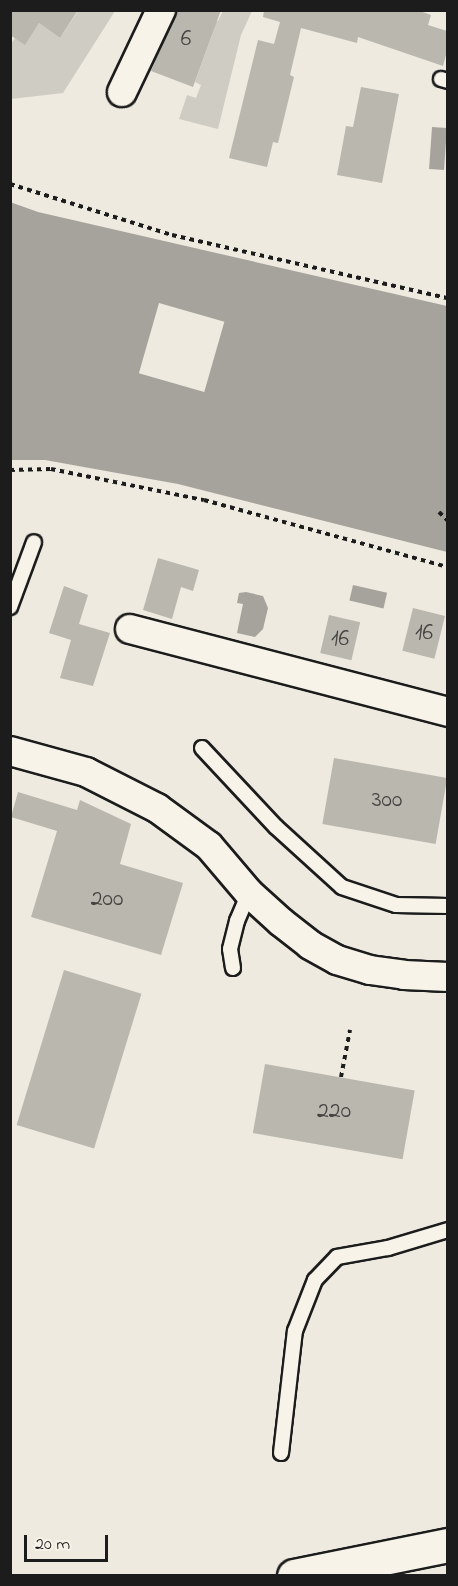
<!DOCTYPE html>
<html>
<head>
<meta charset="utf-8">
<style>
  body { margin:0 }
  #map { position:relative; width:458px; height:1586px; overflow:hidden; background:#eeeae0; font-family:"Indie Flower",sans-serif }
  div>[style] { position:absolute }
  [style*='--x'] { left:calc(var(--x)*1px); top:calc(var(--y)*1px); width:calc(var(--w)*1px); rotate:calc(var(--a)*1deg) }
  .green>* { inset:0; background:#cfccc3 }
  .water>* { inset:0; background:#a6a39d; transform-origin:0 0 }
  .pier>* { inset:0; background:#eeeae0; transform-origin:0 0 }
  .building>* { inset:0; background:#bab7af; transform-origin:0 0 }
  .path>* { height:4px; margin-top:-2px; transform-origin:0; background:repeating-linear-gradient(90deg,#1c1c1c 0 4.5px,transparent 0 9px) }
  .roads { filter:drop-shadow(2px 0 #1c1c1c) drop-shadow(-2px 0 #1c1c1c) drop-shadow(0 2px #1c1c1c) drop-shadow(0 -2px #1c1c1c) }
  .lane>* { height:14px; margin:-7px; padding:0 7px; transform-origin:7px; border-radius:7px; background:#f7f3e8 }
  .street>* { height:28px; margin:-14px; padding:0 14px; transform-origin:14px; border-radius:14px; background:#f7f3e8 }
  .highway>* { height:33px; margin:-16.5px; padding:0 16.5px; transform-origin:16.5px; border-radius:16.5px; background:#f7f3e8 }
  span { translate:-50% -50%; white-space:nowrap; text-align:center; line-height:1.15; -webkit-text-stroke:4.5px #f7f3e8; paint-order:stroke }
  .number-label { font-size:24px; color:#444341 }
  .number-label span { -webkit-text-stroke-width:0 }
  .frame { position:absolute; inset:0; border:12px solid #1c1c1c; pointer-events:none }
  .scale { position:absolute; left:24px; top:1535px; width:84px; height:27px; box-sizing:border-box; border:3px solid #1c1c1c; border-top:0; padding-left:8px; font-size:18px; line-height:21px; white-space:nowrap; color:#1c1c1c; -webkit-text-stroke:4px #f7f3e8; paint-order:stroke }
</style>
</head>
<body>
<div id="map">
  <div class="green">
    <div style="clip-path:polygon(78px 11px,115px 11px,63px 93px,11px 99px,10px 45px,15px 38px,25px 44px,39px 23px,60px 38px)"></div>
    <div style="clip-path:polygon(223px 11px,252px 11px,241px 35px,218px 129px,179px 119px,187px 95px,196px 98px,201px 85px,195px 82px,212px 35px,205px 16px,218px 21px)"></div>
  </div>
  <div class="water">
    <div style="left:432px;top:127px;width:15px;height:42px;rotate:4deg"></div>
    <div style="clip-path:polygon(10px 202px,38px 212px,447px 306px,447px 552px,178px 484px,45px 460px,11px 460px)"></div>
    <div style="left:353px;top:585px;width:35px;height:16px;rotate:13deg"></div>
    <div style="clip-path:polygon(246px 592px,263px 596px,268px 608px,263px 629px,255px 637px,237px 633px,243px 604px,237px 603px,239px 593px)"></div>
  </div>
  <div class="pier">
    <div style="left:159px;top:303px;width:68px;height:73px;rotate:16deg"></div>
  </div>
  <div class="building">
    <div style="clip-path:polygon(10px 10px,78px 10px,60px 38px,39px 23px,25px 45px,10px 35px)"></div>
    <div style="clip-path:polygon(177px 10px,221px 10px,193px 87px,151px 71px)"></div>
    <div style="clip-path:polygon(264px 10px,417px 10px,431px 15px,428px 25px,447px 31px,447px 51px,443px 66px,358px 37px,357px 43px,301px 28px,290px 75px,294px 77px,278px 143px,273px 142px,267px 167px,229px 158px,258px 40px,274px 44px,280px 22px,263px 17px)"></div>
    <div style="clip-path:polygon(361px 87px,399px 94px,382px 183px,337px 175px,346px 126px,353px 127px)"></div>
    <div style="clip-path:polygon(158px 558px,199px 570px,193px 591px,181px 587px,172px 619px,143px 610px)"></div>
    <div style="clip-path:polygon(64px 586px,88px 595px,79px 624px,110px 633px,93px 686px,60px 678px,71px 640px,49px 633px)"></div>
    <div style="left:413px;top:608px;width:33px;height:44px;rotate:14deg"></div>
    <div style="left:329px;top:615px;width:32px;height:39px;rotate:13deg"></div>
    <div style="left:334px;top:758px;width:115px;height:67px;rotate:10deg"></div>
    <div style="clip-path:polygon(18px 792px,77px 810px,80px 800px,131px 824px,120px 864px,183px 883px,161px 955px,31px 917px,57px 831px,11px 817px)"></div>
    <div style="left:64px;top:970px;width:81px;height:162px;rotate:17deg"></div>
    <div style="left:265px;top:1064px;width:152px;height:70px;rotate:10deg"></div>
  </div>
  <div class="path">
    <div style="--x:10;--y:184;--w:170;--a:17.5"></div>
    <div style="--x:172;--y:235;--w:283;--a:12.9"></div>
    <div style="--x:10;--y:470;--w:41;--a:-1.4"></div>
    <div style="--x:51;--y:469;--w:156;--a:11.5"></div>
    <div style="--x:204;--y:500;--w:253;--a:15.4"></div>
    <div style="--x:439;--y:512;--w:13;--a:45"></div>
    <div style="--x:341;--y:1077;--w:48;--a:-79.2"></div>
  </div>
  <div class="roads">
    <div class="lane">
      <div style="--x:441;--y:79;--w:7;--a:16"></div>
      <div style="--x:10;--y:607;--w:69;--a:-69.7"></div>
      <div style="--x:202;--y:748;--w:108;--a:46.9"></div>
      <div style="--x:276;--y:827;--w:89;--a:42.3"></div>
      <div style="--x:342;--y:887;--w:57;--a:18.4"></div>
      <div style="--x:396;--y:905;--w:52;--a:1.1"></div>
      <div style="--x:233;--y:968;--w:19;--a:-99"></div>
      <div style="--x:230;--y:949;--w:29;--a:-76"></div>
      <div style="--x:237;--y:921;--w:30;--a:-67"></div>
      <div style="--x:281;--y:1453;--w:123;--a:-83.5"></div>
      <div style="--x:295;--y:1331;--w:55;--a:-68.6"></div>
      <div style="--x:315;--y:1280;--w:32;--a:-46"></div>
      <div style="--x:337;--y:1257;--w:52;--a:-10"></div>
      <div style="--x:388;--y:1248;--w:63;--a:-16.7"></div>
    </div>
    <div class="street">
      <div style="--x:122;--y:92;--w:91;--a:-64.6"></div>
      <div style="--x:130;--y:629;--w:329;--a:14.6"></div>
      <div style="--x:10;--y:751;--w:79;--a:15.4"></div>
      <div style="--x:86;--y:772;--w:80;--a:26.9"></div>
      <div style="--x:157;--y:808;--w:64;--a:36.2"></div>
      <div style="--x:209;--y:846;--w:62;--a:49.6"></div>
      <div style="--x:249;--y:893;--w:43;--a:42.2"></div>
      <div style="--x:281;--y:922;--w:37;--a:38"></div>
      <div style="--x:310;--y:945;--w:31;--a:29"></div>
      <div style="--x:337;--y:960;--w:34;--a:17"></div>
      <div style="--x:370;--y:970;--w:34;--a:8"></div>
      <div style="--x:404;--y:975;--w:44;--a:2.6"></div>
    </div>
    <div class="highway">
      <div style="--x:294;--y:1576;--w:157;--a:-11.4"></div>
    </div>
  </div>
  <div class="number-label">
    <span style="left:186px;top:40px">6</span>
    <span style="left:424px;top:634px">16</span>
    <span style="left:340px;top:640px">16</span>
    <span style="left:387px;top:801px">300</span>
    <span style="left:107px;top:900px">200</span>
    <span style="left:334px;top:1112px">220</span>
  </div>
  <div class="frame"></div>
  <div class="scale">20 m</div>
</div>
</body>
</html>
